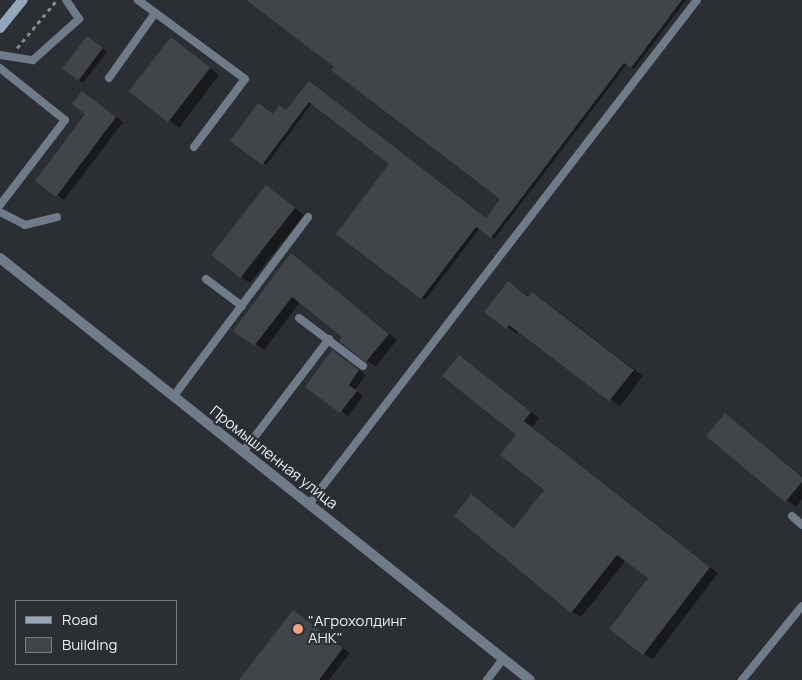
<!DOCTYPE html>
<html>
<head>
<meta charset="utf-8">
<style>
  body { margin:0 }
  #map { position:relative; width:802px; height:680px; overflow:hidden; background:#2b2f33; font-family:Manrope,sans-serif }
  div>[style] { position:absolute }
  [style*='--x'] { left:calc(var(--x)*1px); top:calc(var(--y)*1px); width:calc(var(--w)*1px); rotate:calc(var(--a)*1deg) }
  .shadow>* { inset:0; background:#0007; transform-origin:0 0 }
  .building>* { inset:0; background:#414549; transform-origin:0 0 }
  .path>* { height:2.5px; margin-top:-1.25px; transform-origin:0; background:repeating-linear-gradient(90deg,#888c8f 0 4px,transparent 0 8px) }
  .service>* { height:8px; margin:-4px; padding:0 4px; transform-origin:4px; border-radius:4px; background:#6f7b88 }
  .minor>* { height:10px; margin:-5px; padding:0 5px; transform-origin:5px; border-radius:5px; background:#6f7b88 }
  .secondary>* { height:10px; margin:-5px; padding:0 5px; transform-origin:5px; border-radius:5px; background:#93a7bc }
  .dots>* { width:14px; height:14px; translate:-50% -50%; box-sizing:border-box; border:2px solid #2b2f33; border-radius:50% }
  span { translate:-50% -50%; white-space:nowrap; text-align:center; line-height:1.15; -webkit-text-stroke:4px #2b2f33; paint-order:stroke }
  .street-label { font-size:15px; color:#eaedef }
  .poi-label { font-size:15px; color:#eaedef }
  .left { translate:0 -50%; text-align:left }
  .legend { position:absolute; left:15px; top:600px; width:162px; height:65px; box-sizing:border-box; background:#2b2f33; border:1px solid #777b7e; margin:0; padding:6px 9px; list-style:none; font-size:15px; color:#eaedef }
  .legend li { display:flex; align-items:center; gap:10px; height:25px }
  .legend b { width:25px; border:1px solid #777b7e }
</style>
</head>
<body>
<div id="map">
  <div class="shadow">
    <div style="clip-path:polygon(248px 0,686px 0,634px 69px,627px 64px,494px 239px,480px 228px,425px 300px,338px 234px,391px 164px,312px 103px,266px 165px,232px 140px,273px 116px,287px 112px,309px 83px,486px 220px,502px 199px)"></div>
    <div style="left:171px;top:39px;width:60px;height:66px;rotate:37deg"></div>
    <div style="clip-path:polygon(92px 41px,107px 52px,83px 83px,78px 80px)"></div>
    <div style="clip-path:polygon(89px 97px,123px 122px,64px 200px,37px 181px,87px 114px)"></div>
    <div style="clip-path:polygon(266px 187px,304px 215px,250px 283px,241px 277px)"></div>
    <div style="clip-path:polygon(292px 255px,397px 340px,376px 366px,367px 361px,343px 337px,300px 302px,264px 350px,235px 330px)"></div>
    <div style="clip-path:polygon(508px 283px,530px 297px,532px 294px,542px 299px,643px 376px,620px 406px,519px 331px,517px 334px,486px 312px)"></div>
    <div style="clip-path:polygon(333px 352px,366px 375px,355px 390px,363px 396px,348px 416px,307px 386px)"></div>
    <div style="clip-path:polygon(459px 357px,539px 418px,532px 427px,718px 573px,653px 659px,644px 654px,650px 578px,626px 560px,581px 617px,572px 612px,472px 496px,515px 528px,546px 489px,518px 435px)"></div>
    <div style="clip-path:polygon(726px 415px,802px 476px,802px 499px,796px 507px,708px 436px)"></div>
    <div style="clip-path:polygon(293px 612px,350px 653px,329px 680px,241px 680px)"></div>
  </div>
  <div class="building">
    <div style="clip-path:polygon(246px 0,682px 0,631px 68px,624px 63px,491px 238px,476px 227px,421px 299px,336px 234px,389px 164px,309px 102px,262px 165px,230px 141px,258px 103px,273px 114px,279px 105px,286px 110px,309px 81px,486px 218px,500px 199px,331px 70px,334px 67px)"></div>
    <div style="left:87px;top:36px;width:20px;height:41px;rotate:37deg"></div>
    <div style="left:171px;top:37px;width:50px;height:69px;rotate:38deg"></div>
    <div style="clip-path:polygon(82px 91px,116px 117px,56px 197px,35px 181px,85px 114px,72px 104px)"></div>
    <div style="left:266px;top:185px;width:37px;height:89px;rotate:38deg"></div>
    <div style="clip-path:polygon(291px 253px,389px 334px,366px 362px,339px 341px,342px 337px,292px 297px,254px 346px,233px 331px)"></div>
    <div style="clip-path:polygon(508px 281px,528px 297px,532px 292px,634px 370px,609px 401px,509px 325px,506px 329px,484px 312px)"></div>
    <div style="clip-path:polygon(332px 350px,359px 370px,349px 385px,357px 391px,340px 413px,305px 387px)"></div>
    <div style="clip-path:polygon(459px 355px,531px 412px,524px 421px,710px 567px,643px 655px,609px 629px,648px 578px,617px 555px,571px 613px,454px 516px,471px 494px,514px 528px,544px 490px,500px 455px,516px 435px,442px 376px)"></div>
    <div style="clip-path:polygon(725px 413px,802px 477px,802px 482px,785px 502px,706px 436px)"></div>
    <div style="clip-path:polygon(293px 610px,343px 648px,319px 680px,239px 680px)"></div>
  </div>
  <div class="path">
    <div style="--x:17;--y:48;--w:60;--a:-50.4"></div>
  </div>
  <div class="service">
    <div style="--x:138;--y:0;--w:133;--a:36.4"></div>
    <div style="--x:245;--y:79;--w:85;--a:126.9"></div>
    <div style="--x:0;--y:55;--w:33;--a:9"></div>
    <div style="--x:33;--y:60;--w:62;--a:-41.7"></div>
    <div style="--x:79;--y:19;--w:23;--a:-124"></div>
    <div style="--x:0;--y:68;--w:83;--a:38.7"></div>
    <div style="--x:65;--y:120;--w:107;--a:127.4"></div>
    <div style="--x:109;--y:78;--w:80;--a:-54.7"></div>
    <div style="--x:0;--y:212;--w:28;--a:27"></div>
    <div style="--x:25;--y:225;--w:33;--a:-14"></div>
    <div style="--x:206;--y:279;--w:45;--a:36.9"></div>
    <div style="--x:299;--y:318;--w:80;--a:36.9"></div>
    <div style="--x:173;--y:397;--w:225;--a:-53.1"></div>
    <div style="--x:243;--y:452;--w:142;--a:-52.7"></div>
    <div style="--x:309;--y:504;--w:636;--a:-52.41"></div>
    <div style="--x:792;--y:516;--w:13;--a:42"></div>
    <div style="--x:487;--y:680;--w:26;--a:-53"></div>
    <div style="--x:742;--y:680;--w:95;--a:-51"></div>
  </div>
  <div class="minor">
    <div style="--x:0;--y:258;--w:677;--a:38.53"></div>
  </div>
  <div class="secondary">
    <div style="--x:0;--y:28;--w:36;--a:-51"></div>
  </div>
  <div class="dots">
    <div style="left:298px;top:629px;background:#f3a081"></div>
  </div>
  <div class="street-label">
    <span style="left:274px;top:457px;rotate:38deg">Промышленная улица</span>
  </div>
  <div class="poi-label">
    <span class="left" style="left:308px;top:629px">"Агрохолдинг<br>АНК"</span>
  </div>
  <ul class="legend">
  <li><b style="height:6px;background:#93a7bc"></b>Road</li>
  <li><b style="height:14px;background:#414549"></b>Building</li>
  </ul>
</div>
</body>
</html>
